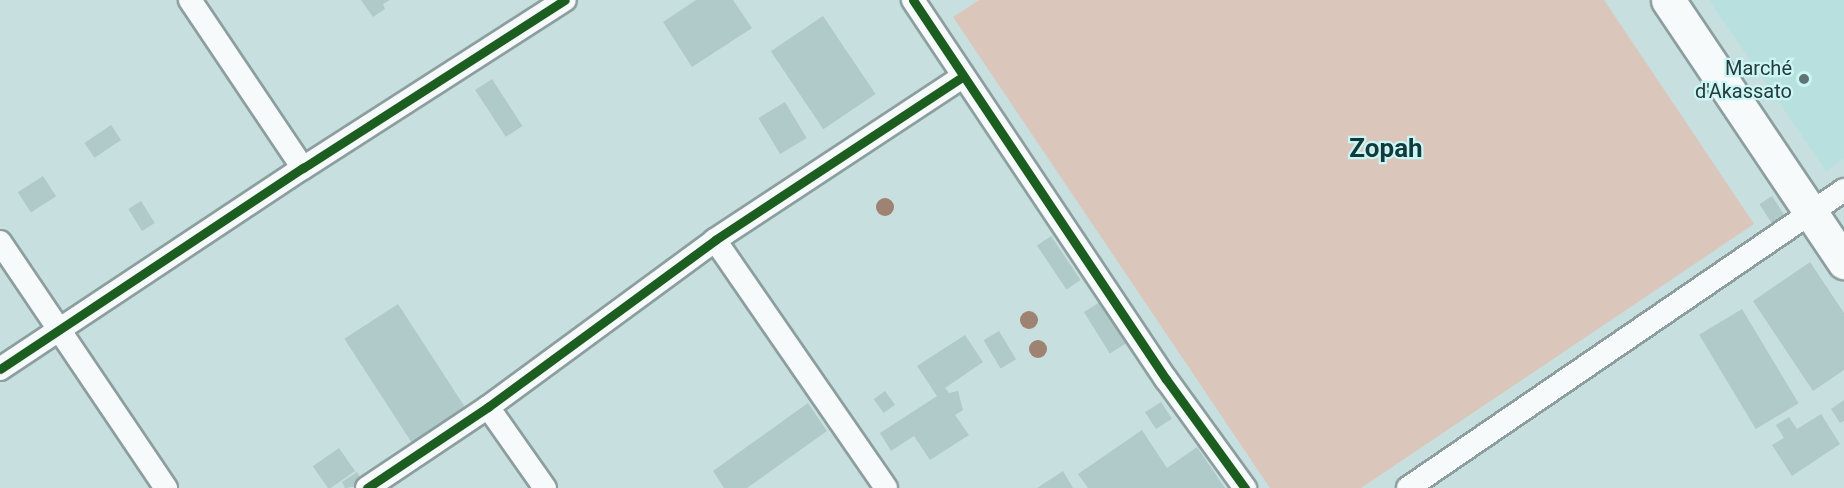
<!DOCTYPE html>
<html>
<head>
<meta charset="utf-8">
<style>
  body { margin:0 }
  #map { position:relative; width:1844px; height:488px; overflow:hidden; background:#c8dfdf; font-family:Roboto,sans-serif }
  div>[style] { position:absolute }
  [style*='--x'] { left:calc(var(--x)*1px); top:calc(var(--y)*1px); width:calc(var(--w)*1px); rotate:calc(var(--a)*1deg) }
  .built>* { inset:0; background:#b8e0df }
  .green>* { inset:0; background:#dac6ba }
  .building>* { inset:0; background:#b0c9c9; transform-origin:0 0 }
  .roads { filter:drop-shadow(2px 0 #8c9e9e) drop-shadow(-2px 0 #8c9e9e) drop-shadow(0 2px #8c9e9e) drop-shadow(0 -2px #8c9e9e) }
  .street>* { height:22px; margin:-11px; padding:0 11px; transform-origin:11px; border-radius:11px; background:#f7fafa }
  .secondary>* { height:33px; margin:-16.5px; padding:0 16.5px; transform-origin:16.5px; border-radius:16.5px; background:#f7fafa }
  .cycleway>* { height:9px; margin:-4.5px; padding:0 4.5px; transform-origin:4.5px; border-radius:4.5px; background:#1b5e20 }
  .trees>* { width:18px; height:18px; margin:-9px; border-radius:50%; background:#9e8272 }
  .dots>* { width:16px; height:16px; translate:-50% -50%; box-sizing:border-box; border:3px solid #cbf6f6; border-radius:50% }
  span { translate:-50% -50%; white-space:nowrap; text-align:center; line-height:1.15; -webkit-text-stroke:4.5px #cbf6f6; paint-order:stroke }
  .poi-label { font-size:20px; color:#293a3a }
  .right { translate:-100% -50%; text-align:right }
  .district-label { font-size:26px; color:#123a3a; font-weight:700 }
</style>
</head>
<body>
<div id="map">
  <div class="built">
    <div style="clip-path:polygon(1709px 0,1844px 0,1844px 159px,1826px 171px)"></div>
  </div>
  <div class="green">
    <div style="clip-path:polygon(979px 0,1604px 0,1754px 224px,1361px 488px,1270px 488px,953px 17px)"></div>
  </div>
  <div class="building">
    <div style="clip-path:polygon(361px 0,390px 0,383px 4px,385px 9px,373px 17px)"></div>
    <div style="clip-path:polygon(696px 0,733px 0,752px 28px,692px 67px,663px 22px)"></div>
    <div style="left:823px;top:16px;width:94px;height:63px;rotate:56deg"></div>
    <div style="left:492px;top:79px;width:56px;height:20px;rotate:57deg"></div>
    <div style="left:785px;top:102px;width:42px;height:31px;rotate:59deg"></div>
    <div style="left:111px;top:125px;width:18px;height:32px;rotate:56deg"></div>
    <div style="left:43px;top:176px;width:24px;height:30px;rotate:57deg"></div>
    <div style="left:1772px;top:196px;width:27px;height:15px;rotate:57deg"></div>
    <div style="left:141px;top:201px;width:26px;height:15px;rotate:58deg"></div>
    <div style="left:1051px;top:236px;width:53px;height:17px;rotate:56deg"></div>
    <div style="clip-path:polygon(1810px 262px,1844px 313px,1844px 370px,1813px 391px,1753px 301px)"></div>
    <div style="left:1100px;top:302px;width:49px;height:19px;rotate:58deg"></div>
    <div style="left:398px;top:304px;width:126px;height:64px;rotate:57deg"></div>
    <div style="left:1742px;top:309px;width:110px;height:50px;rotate:59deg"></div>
    <div style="left:999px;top:331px;width:33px;height:18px;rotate:59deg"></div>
    <div style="clip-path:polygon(965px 335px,983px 362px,945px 388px,949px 393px,958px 391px,963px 410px,955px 415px,969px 435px,930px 460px,914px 436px,891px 451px,880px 433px,937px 396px,917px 366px)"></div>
    <div style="left:885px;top:391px;width:17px;height:14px;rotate:54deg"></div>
    <div style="clip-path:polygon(1844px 400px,1844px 421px,1840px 423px,1831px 409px)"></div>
    <div style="left:1161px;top:402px;width:20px;height:19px;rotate:57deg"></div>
    <div style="clip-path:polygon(808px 403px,827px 431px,747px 488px,724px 488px,713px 471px)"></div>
    <div style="clip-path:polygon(1821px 414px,1840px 444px,1792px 476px,1772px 445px,1784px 438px,1776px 425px,1789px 417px,1797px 429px)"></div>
    <div style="clip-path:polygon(1142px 430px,1167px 468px,1197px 447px,1225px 488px,1088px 488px,1078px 474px)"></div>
    <div style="left:339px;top:448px;width:28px;height:32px;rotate:55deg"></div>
    <div style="clip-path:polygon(1063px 471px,1073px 488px,1037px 488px)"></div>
    <div style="clip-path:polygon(357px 472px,365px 485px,345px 488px,342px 482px)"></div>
  </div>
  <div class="roads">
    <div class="street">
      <div style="--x:190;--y:0;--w:202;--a:56.1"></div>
      <div style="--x:913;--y:0;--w:456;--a:56.3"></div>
      <div style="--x:1166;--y:379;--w:135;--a:54.1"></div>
      <div style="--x:715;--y:240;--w:301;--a:55.4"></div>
      <div style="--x:0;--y:242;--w:297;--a:56"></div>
      <div style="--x:0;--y:369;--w:364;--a:-33.6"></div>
      <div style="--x:303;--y:168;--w:311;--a:-32.7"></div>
      <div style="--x:488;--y:407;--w:99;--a:54.9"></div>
      <div style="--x:367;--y:488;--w:146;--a:-33.8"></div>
      <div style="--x:488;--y:407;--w:282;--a:-36.3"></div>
      <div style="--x:715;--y:240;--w:296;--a:-33.4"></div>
      <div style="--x:1408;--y:488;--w:528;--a:-34.35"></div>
    </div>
    <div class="secondary">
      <div style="--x:1668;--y:0;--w:316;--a:56.1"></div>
    </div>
  </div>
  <div class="cycleway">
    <div style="--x:913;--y:0;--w:456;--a:56.3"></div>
    <div style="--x:1166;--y:379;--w:135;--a:54.1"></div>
    <div style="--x:0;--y:369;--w:364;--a:-33.6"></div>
    <div style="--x:303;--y:168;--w:311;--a:-32.7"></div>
    <div style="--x:367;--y:488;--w:146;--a:-33.8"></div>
    <div style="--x:488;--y:407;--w:282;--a:-36.3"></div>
    <div style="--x:715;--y:240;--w:296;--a:-33.4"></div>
  </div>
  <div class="trees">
    <div style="left:885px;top:207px"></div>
    <div style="left:1029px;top:320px"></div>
    <div style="left:1038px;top:349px"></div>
  </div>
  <div class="dots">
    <div style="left:1804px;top:79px;background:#617474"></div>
  </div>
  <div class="poi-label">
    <span class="right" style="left:1792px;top:80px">Marché<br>d'Akassato</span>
  </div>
  <div class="district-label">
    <span style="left:1386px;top:149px">Zopah</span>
  </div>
</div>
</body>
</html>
